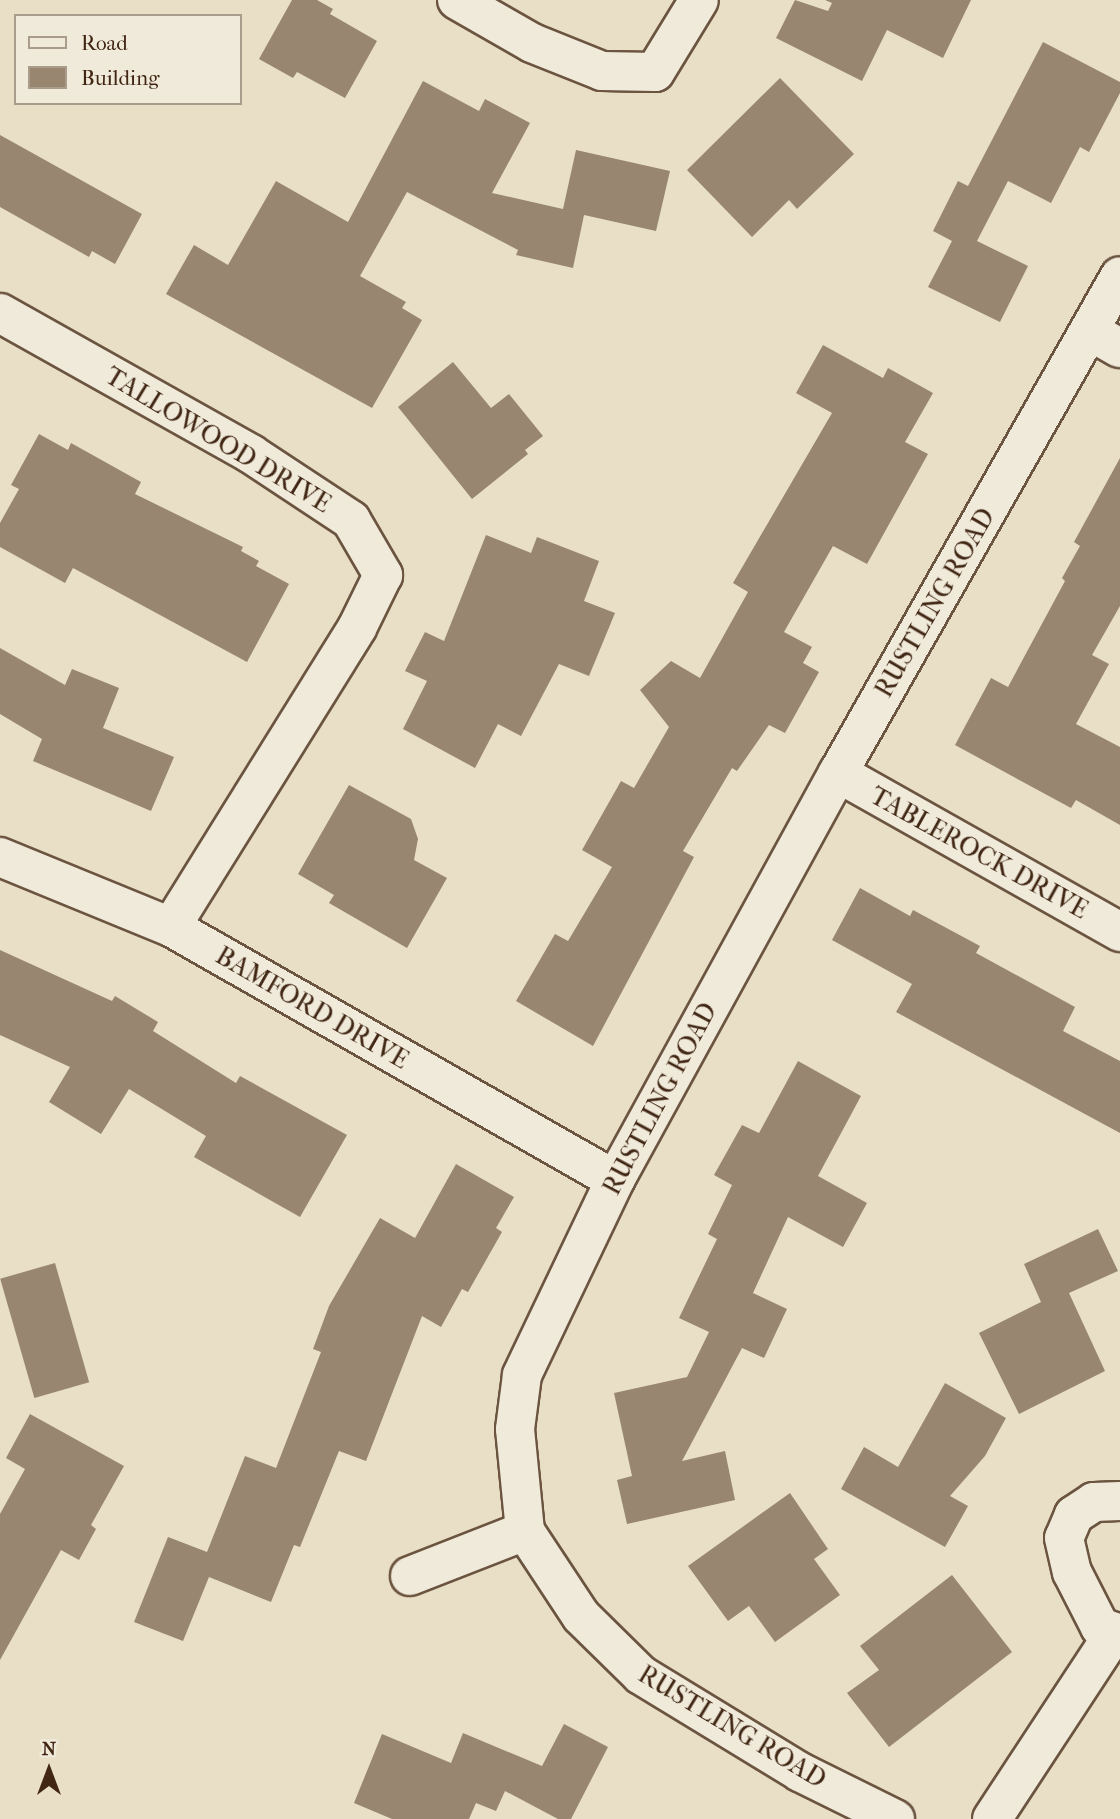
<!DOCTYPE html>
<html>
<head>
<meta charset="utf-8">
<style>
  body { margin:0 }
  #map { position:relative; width:1120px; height:1819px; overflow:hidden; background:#e8dfc6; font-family:"IM FELL French Canon",serif }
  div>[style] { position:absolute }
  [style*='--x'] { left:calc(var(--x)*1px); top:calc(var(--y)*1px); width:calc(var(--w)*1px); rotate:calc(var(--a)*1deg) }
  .building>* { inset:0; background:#988671; transform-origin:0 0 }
  .roads { filter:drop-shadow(2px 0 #6b5440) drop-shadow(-2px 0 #6b5440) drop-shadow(0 2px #6b5440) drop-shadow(0 -2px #6b5440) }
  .minor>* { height:38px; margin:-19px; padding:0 19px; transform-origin:19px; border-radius:19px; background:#f0eada }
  span { translate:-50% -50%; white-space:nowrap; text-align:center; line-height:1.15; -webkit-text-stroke:5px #f0eada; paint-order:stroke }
  .street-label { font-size:26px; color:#412614 }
  .legend { position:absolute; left:14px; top:14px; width:228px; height:91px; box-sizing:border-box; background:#f0eada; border:2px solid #aa9c8b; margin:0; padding:9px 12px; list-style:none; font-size:21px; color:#412614 }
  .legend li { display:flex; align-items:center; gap:14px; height:35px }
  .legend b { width:35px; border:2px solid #aa9c8b }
  .north { position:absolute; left:14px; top:1735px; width:70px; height:70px; -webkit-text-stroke:5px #f0eada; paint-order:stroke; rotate:0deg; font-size:19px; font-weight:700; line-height:28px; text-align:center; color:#412614 }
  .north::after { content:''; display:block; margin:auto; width:24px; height:32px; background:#412614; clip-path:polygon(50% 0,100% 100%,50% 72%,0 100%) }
</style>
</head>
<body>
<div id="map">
  <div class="building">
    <div style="clip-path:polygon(292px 0,317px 0,333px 9px,330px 14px,377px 41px,345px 98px,297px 72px,293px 78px,259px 59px)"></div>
    <div style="clip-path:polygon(795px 0,828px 11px,832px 3px,825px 0,971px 0,943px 58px,887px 30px,862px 81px,776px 38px)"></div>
    <div style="clip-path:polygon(1043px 42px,1120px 82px,1120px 93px,1089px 152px,1080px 147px,1051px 203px,1008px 181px,977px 241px,1028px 266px,1000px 322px,928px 287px,952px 241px,933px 231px,958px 181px,968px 186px)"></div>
    <div style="clip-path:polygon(780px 78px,854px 154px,797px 209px,789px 200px,752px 237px,687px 170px)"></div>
    <div style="clip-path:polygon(423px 81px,479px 111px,485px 99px,530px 123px,492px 193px,563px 209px,576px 150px,670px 171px,656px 231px,584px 215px,573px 268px,516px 255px,518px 250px,407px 192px,360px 276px,406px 302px,402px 308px,422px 320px,372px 408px,166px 294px,194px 245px,228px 265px,276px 181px,348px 222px)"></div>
    <div style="clip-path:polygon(0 135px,142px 214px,115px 264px,92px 251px,89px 257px,0 207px)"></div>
    <div style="clip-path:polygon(823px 345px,883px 378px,888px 368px,933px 393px,905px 442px,928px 454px,867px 564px,833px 546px,784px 632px,812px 647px,803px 663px,819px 672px,785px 733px,769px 725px,737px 771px,732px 768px,683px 851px,694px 857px,593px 1046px,516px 1001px,555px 934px,568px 941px,612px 867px,582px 850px,621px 781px,634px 788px,669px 727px,640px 690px,671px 661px,700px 678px,748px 592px,733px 583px,832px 413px,796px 393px)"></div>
    <div style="clip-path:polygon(453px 362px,491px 408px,509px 394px,543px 436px,525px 450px,528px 454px,472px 499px,398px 407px)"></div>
    <div style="clip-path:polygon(39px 434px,68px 450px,71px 443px,141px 482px,135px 494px,243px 547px,241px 551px,259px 561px,256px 566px,289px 584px,247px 662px,73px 568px,65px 583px,0 547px,0 523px,19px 489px,11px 485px)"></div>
    <div style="clip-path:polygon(1120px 458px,1120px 606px,1092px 655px,1109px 664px,1076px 724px,1120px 747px,1120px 825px,1076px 800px,1071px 808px,955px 745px,991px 678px,1008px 687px,1065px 581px,1062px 578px,1080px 546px,1074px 542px)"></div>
    <div style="clip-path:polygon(486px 535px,531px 553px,537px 537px,599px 561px,584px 601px,615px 613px,589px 676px,559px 664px,521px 736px,498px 724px,475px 768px,403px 729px,427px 681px,405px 671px,425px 632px,444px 641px)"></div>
    <div style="clip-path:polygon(0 648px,65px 685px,72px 669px,119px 688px,103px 728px,174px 757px,151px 811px,33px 761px,42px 739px,0 714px)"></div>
    <div style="clip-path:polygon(349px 785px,411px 819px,418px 839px,414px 860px,447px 878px,407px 948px,329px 903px,334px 895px,298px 874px)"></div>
    <div style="clip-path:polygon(860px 888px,910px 916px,913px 910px,980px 946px,976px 953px,1075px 1007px,1063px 1031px,1120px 1061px,1120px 1133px,896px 1012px,912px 984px,832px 940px)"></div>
    <div style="clip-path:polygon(0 950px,112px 1001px,115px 996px,158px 1022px,153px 1031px,236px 1083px,240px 1076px,347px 1135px,300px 1217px,194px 1157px,206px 1136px,129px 1089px,101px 1134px,49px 1102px,70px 1067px,0 1035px)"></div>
    <div style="clip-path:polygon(798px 1061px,861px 1096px,818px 1176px,867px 1203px,843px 1247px,788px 1217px,753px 1293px,787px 1309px,764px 1358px,742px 1348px,682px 1461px,725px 1451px,735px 1500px,627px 1524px,617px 1480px,632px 1476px,614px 1393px,687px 1377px,709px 1332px,679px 1318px,717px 1239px,708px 1234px,732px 1185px,714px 1175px,742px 1125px,759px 1133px)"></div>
    <div style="clip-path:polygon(456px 1164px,514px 1197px,496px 1228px,502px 1232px,468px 1292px,462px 1289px,441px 1327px,422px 1316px,366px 1461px,339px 1451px,300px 1547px,294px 1545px,271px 1602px,209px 1577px,183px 1641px,134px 1622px,168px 1537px,207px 1552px,245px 1456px,276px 1468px,321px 1352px,313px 1349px,329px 1306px,380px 1218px,415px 1238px)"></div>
    <div style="clip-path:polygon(1098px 1229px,1118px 1271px,1069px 1293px,1105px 1371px,1019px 1414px,979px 1333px,1041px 1302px,1024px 1264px)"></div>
    <div style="left:55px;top:1263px;width:124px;height:57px;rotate:74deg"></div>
    <div style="clip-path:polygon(945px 1383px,1006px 1418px,985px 1456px,950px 1496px,968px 1506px,945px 1547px,841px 1489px,864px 1447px,898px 1467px)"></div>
    <div style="clip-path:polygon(30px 1414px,124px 1466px,91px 1525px,96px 1529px,79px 1560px,61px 1550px,0 1660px,0 1514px,25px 1469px,6px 1458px)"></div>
    <div style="clip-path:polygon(790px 1493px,828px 1549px,814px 1559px,840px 1595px,775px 1642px,749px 1606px,728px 1621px,688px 1566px)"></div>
    <div style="clip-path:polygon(952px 1575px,1012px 1652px,889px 1747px,847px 1693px,879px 1670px,860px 1646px)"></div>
    <div style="clip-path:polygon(564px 1724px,608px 1747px,571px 1819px,558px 1819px,505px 1791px,496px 1811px,476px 1803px,469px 1819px,392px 1819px,354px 1803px,382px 1734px,451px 1763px,463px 1733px,542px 1766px)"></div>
  </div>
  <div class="roads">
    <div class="minor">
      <div style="--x:457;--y:0;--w:86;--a:29.8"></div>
      <div style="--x:532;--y:43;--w:75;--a:21.8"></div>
      <div style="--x:602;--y:71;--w:53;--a:1.1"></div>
      <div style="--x:655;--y:72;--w:84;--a:-58.6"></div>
      <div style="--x:0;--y:313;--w:288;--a:29.3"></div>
      <div style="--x:251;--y:454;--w:120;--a:33.4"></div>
      <div style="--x:351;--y:520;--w:64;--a:59.8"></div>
      <div style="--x:383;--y:575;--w:59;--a:116.1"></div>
      <div style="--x:357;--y:628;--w:352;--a:121.9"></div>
      <div style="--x:1090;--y:331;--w:34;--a:30"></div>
      <div style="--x:838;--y:773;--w:324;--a:29.4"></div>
      <div style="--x:0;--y:857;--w:185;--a:22.3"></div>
      <div style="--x:171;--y:927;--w:511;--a:29.68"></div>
      <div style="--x:1120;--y:1501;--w:26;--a:178"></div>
      <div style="--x:1094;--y:1502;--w:24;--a:147"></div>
      <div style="--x:1074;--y:1515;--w:25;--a:113"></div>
      <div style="--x:1064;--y:1538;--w:35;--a:77"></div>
      <div style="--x:1072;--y:1572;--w:62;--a:63"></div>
      <div style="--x:1100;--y:1627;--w:21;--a:19"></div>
      <div style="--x:410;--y:1576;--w:123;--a:-21.4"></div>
      <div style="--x:895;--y:1819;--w:106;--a:-153.7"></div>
      <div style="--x:800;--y:1772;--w:186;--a:-148.6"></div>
      <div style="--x:641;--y:1675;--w:84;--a:-135.5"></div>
      <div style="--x:581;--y:1616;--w:102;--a:-123.4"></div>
      <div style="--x:525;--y:1531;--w:102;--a:-95.6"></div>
      <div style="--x:515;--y:1429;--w:54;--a:-82.6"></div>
      <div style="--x:522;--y:1375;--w:216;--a:-64.5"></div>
      <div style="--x:615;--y:1180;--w:464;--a:-61.3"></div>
      <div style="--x:838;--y:773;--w:571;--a:-60.43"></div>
      <div style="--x:992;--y:1819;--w:220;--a:-56.7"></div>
    </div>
  </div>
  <div class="street-label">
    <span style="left:218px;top:440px;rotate:31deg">TALLOWOOD DRIVE</span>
    <span style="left:935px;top:603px;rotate:-60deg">RUSTLING ROAD</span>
    <span style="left:979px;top:853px;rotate:29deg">TABLEROCK DRIVE</span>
    <span style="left:312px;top:1008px;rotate:30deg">BAMFORD DRIVE</span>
    <span style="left:660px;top:1099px;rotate:-62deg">RUSTLING ROAD</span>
    <span style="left:732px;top:1727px;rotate:31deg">RUSTLING ROAD</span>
  </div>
  <ul class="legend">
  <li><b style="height:9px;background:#f0eada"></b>Road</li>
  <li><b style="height:19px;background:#988671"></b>Building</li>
  </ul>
  <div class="north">N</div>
</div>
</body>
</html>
